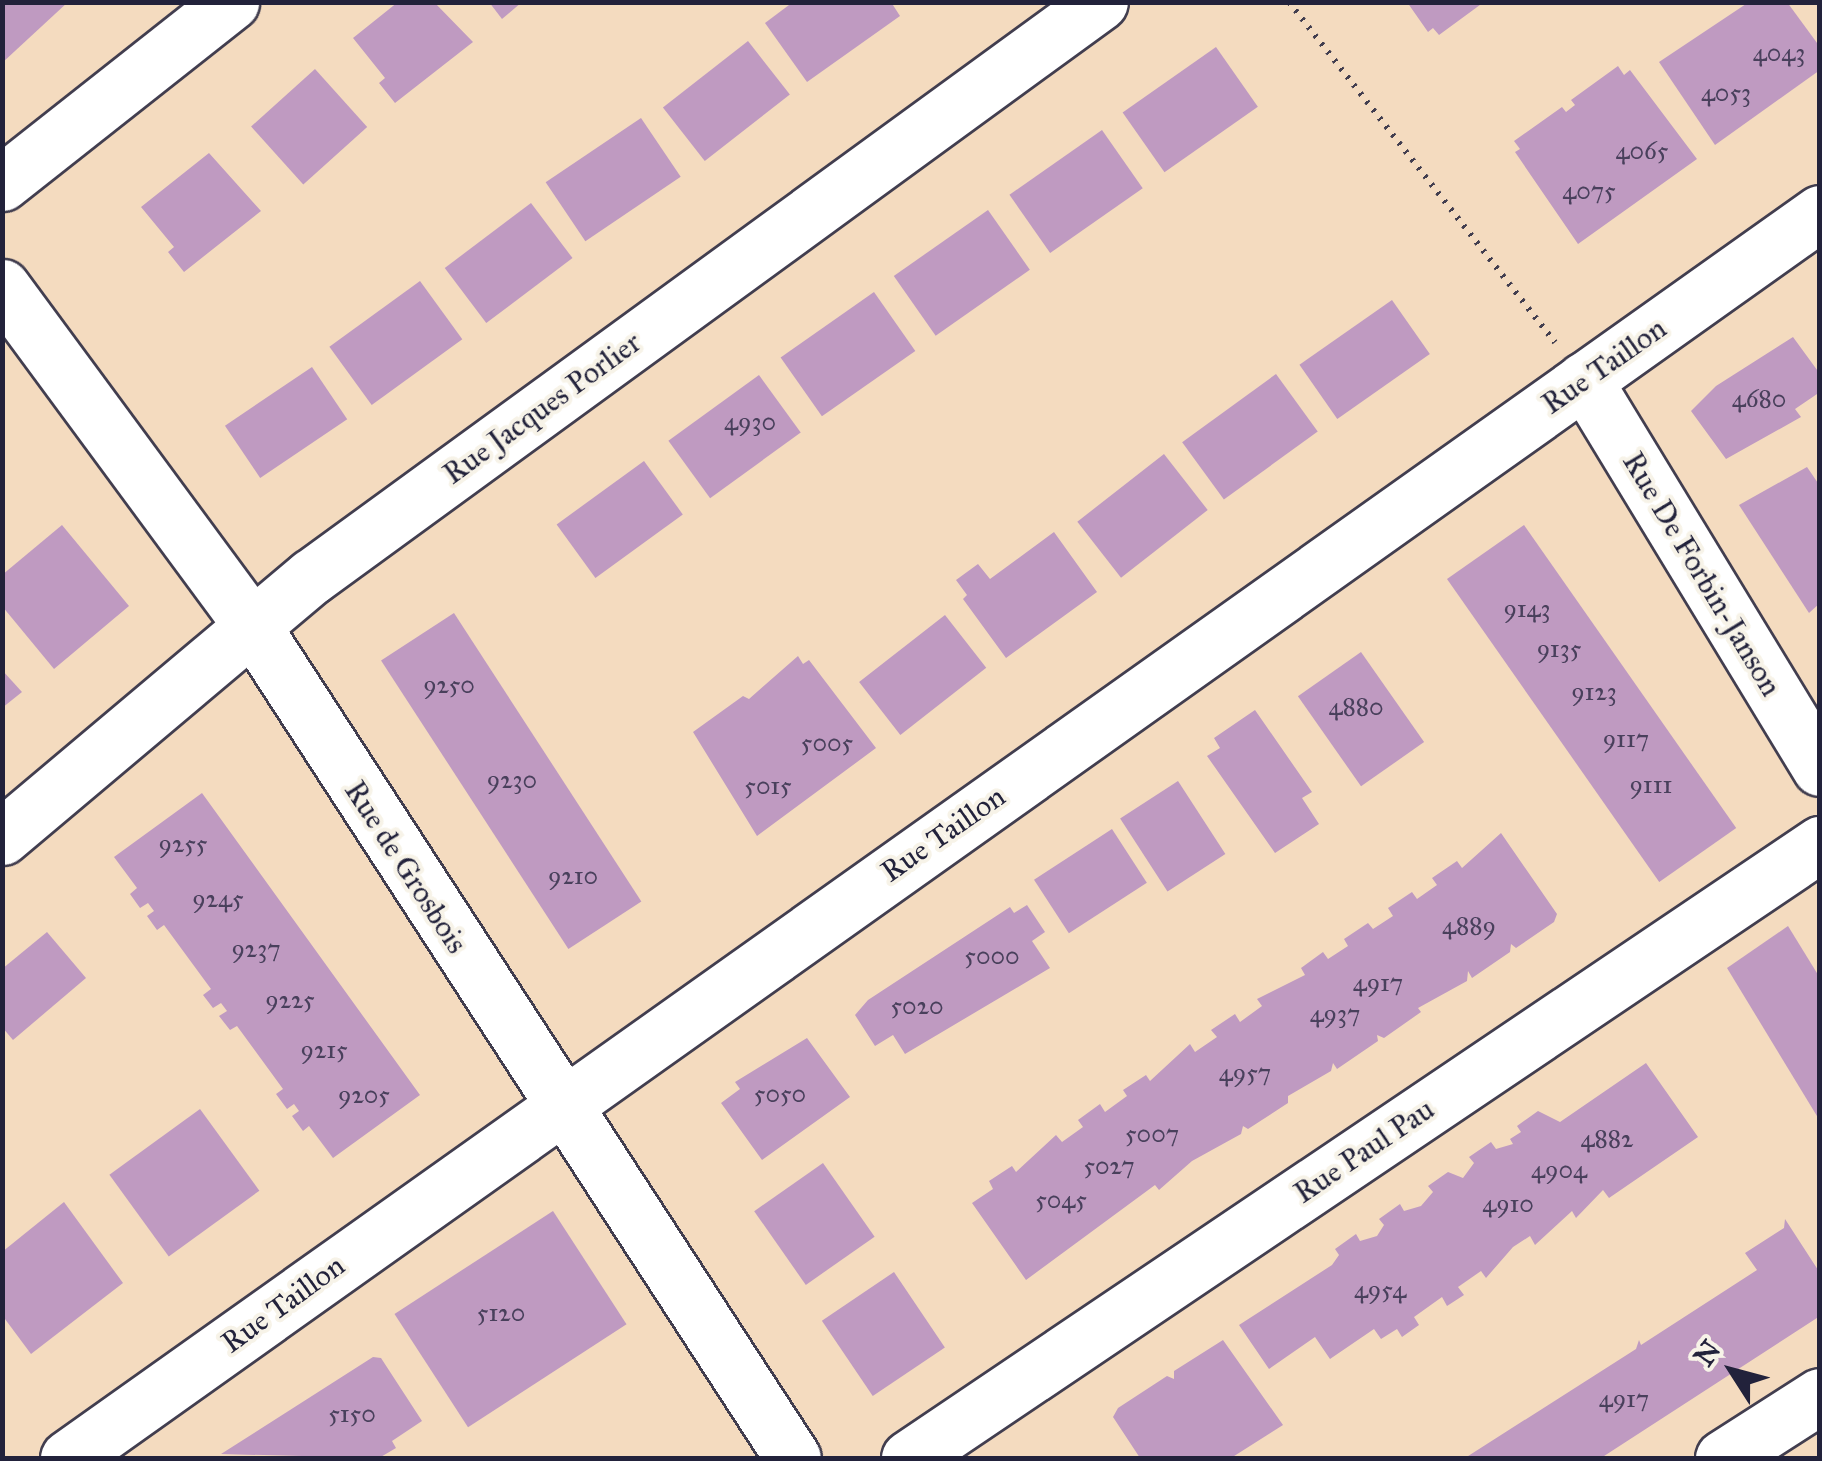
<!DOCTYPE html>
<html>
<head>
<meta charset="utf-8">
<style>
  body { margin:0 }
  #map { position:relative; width:1822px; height:1461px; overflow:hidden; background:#f4dbbf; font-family:"IM FELL Great Primer",serif }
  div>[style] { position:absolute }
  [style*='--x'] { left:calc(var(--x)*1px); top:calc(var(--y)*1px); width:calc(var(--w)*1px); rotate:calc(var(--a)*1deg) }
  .building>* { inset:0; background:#bf9ac1; transform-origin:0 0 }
  .path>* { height:6px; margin-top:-3px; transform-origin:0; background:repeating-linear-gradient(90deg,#423e4f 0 2.5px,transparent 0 10.5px) }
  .roads { filter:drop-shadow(2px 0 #423e4f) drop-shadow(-2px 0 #423e4f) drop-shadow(0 2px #423e4f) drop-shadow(0 -2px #423e4f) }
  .minor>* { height:55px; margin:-27.5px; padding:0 27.5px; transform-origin:27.5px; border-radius:27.5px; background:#fff }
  span { translate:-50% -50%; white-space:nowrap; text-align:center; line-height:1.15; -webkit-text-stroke:8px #f7f3e8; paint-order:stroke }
  .number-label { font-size:25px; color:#49405c }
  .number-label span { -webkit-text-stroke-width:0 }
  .street-label { font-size:30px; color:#22223b }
  .frame { position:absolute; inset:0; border:5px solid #22223b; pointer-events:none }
  .north { position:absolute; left:1682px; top:1321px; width:100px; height:100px; -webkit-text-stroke:8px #f7f3e8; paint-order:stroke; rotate:306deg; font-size:28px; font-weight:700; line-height:40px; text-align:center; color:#22223b }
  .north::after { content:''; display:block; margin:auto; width:35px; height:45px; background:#22223b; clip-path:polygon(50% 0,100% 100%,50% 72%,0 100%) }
</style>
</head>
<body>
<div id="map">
  <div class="building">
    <div style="clip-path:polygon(2px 2px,68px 2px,2px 63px)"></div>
    <div style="clip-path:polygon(398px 2px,434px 2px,473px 42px,395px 103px,379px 83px,385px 78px,353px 38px)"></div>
    <div style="clip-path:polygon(489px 2px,522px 2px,502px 19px)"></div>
    <div style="clip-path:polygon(793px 2px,891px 2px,900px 16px,807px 82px,765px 23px)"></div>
    <div style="clip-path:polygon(1407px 2px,1484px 2px,1439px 35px,1433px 28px,1428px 32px)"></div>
    <div style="clip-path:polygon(1749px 2px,1787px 2px,1820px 47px,1820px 70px,1715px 145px,1659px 62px)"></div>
    <div style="left:748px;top:41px;width:68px;height:108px;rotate:52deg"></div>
    <div style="left:1216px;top:47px;width:73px;height:114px;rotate:55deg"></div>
    <div style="clip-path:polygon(1618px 66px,1624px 75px,1630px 70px,1697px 159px,1578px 244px,1515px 152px,1520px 149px,1514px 141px,1562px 107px,1566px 112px,1575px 105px,1571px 100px)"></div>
    <div style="left:315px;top:69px;width:78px;height:86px;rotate:48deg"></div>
    <div style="left:641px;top:118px;width:71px;height:115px;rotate:56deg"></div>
    <div style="left:1102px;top:130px;width:71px;height:113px;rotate:55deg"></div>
    <div style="clip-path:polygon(209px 153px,261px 211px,184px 272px,168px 252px,174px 247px,141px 207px)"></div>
    <div style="left:531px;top:203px;width:69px;height:108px;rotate:53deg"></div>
    <div style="left:988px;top:210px;width:73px;height:115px;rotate:55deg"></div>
    <div style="left:420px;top:281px;width:72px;height:112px;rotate:54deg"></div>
    <div style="left:874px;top:292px;width:72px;height:114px;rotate:55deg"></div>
    <div style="left:1392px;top:300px;width:66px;height:113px;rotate:55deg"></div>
    <div style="clip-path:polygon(1793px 337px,1820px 374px,1820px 392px,1795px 409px,1801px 417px,1726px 459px,1691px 411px,1716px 386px)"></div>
    <div style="left:312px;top:367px;width:63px;height:105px;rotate:56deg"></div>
    <div style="left:1276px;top:374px;width:71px;height:116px;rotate:54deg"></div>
    <div style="left:759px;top:375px;width:71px;height:112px;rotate:54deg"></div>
    <div style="left:1164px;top:454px;width:71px;height:110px;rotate:52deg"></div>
    <div style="left:644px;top:461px;width:66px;height:108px;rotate:54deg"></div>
    <div style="clip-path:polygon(1807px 467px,1820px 486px,1820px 603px,1809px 613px,1739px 505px)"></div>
    <div style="clip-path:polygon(62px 525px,129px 606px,54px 669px,2px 606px,2px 575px)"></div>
    <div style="left:1524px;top:525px;width:370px;height:94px;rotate:55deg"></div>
    <div style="clip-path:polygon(1054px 532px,1097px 592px,1006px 658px,963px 599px,967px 595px,956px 580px,978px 564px,990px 579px)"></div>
    <div style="left:454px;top:613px;width:344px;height:87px;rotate:57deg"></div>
    <div style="left:945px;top:615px;width:67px;height:109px;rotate:52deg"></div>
    <div style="left:1361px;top:652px;width:110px;height:77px;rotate:55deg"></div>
    <div style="clip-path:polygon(798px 656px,803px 664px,809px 660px,876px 748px,757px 836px,693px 732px,743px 696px,749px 699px)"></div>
    <div style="clip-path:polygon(2px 670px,22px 692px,2px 708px)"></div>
    <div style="clip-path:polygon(1255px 710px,1312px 792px,1302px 798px,1319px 824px,1275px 853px,1207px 756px,1220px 748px,1214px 738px)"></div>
    <div style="left:1178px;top:781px;width:87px;height:69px;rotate:57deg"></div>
    <div style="clip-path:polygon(202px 793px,420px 1095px,333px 1158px,309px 1126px,303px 1131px,292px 1116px,299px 1111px,294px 1104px,287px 1109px,276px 1094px,283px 1089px,237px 1026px,230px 1030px,219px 1016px,227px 1011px,221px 1003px,213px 1008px,203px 995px,211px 989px,164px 925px,157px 930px,147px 916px,154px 911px,148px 903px,140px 908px,130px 894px,137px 888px,114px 857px)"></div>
    <div style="left:1112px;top:829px;width:64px;height:93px;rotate:57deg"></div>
    <div style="clip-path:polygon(1501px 833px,1557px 914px,1554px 922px,1516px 948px,1511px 944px,1510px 952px,1472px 978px,1468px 971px,1467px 981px,1418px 1008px,1421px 1012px,1384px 1038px,1377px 1035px,1378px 1041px,1337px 1069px,1333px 1063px,1331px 1071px,1288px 1096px,1288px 1103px,1248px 1129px,1243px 1126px,1241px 1134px,1192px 1161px,1159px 1190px,1155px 1185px,1026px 1280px,972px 1203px,993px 1189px,989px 1181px,1012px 1166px,1016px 1172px,1056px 1135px,1062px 1142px,1083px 1127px,1078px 1120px,1100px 1104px,1105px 1112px,1127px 1096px,1123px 1090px,1146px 1075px,1150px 1081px,1190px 1044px,1195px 1052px,1217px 1037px,1211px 1030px,1235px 1014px,1240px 1022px,1262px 1006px,1257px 999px,1305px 975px,1301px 968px,1323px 952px,1328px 959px,1348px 946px,1344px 939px,1368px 923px,1373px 929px,1393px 916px,1388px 908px,1412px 892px,1417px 899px,1437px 885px,1432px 878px,1457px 861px,1462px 868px)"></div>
    <div style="clip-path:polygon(1027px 905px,1045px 932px,1032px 941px,1050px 968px,905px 1054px,893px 1035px,875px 1046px,855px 1015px,868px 1000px,1010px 907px,1014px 913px)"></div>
    <div style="clip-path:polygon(1788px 926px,1820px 978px,1820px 1121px,1727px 968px)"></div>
    <div style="clip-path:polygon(47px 932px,86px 978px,13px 1040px,2px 1027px,2px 969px)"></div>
    <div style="clip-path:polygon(807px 1038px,850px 1097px,762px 1160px,721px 1103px,740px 1089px,735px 1082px)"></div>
    <div style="clip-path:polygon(1646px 1063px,1698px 1137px,1609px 1198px,1603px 1190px,1576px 1218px,1572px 1211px,1535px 1245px,1530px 1236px,1513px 1247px,1486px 1278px,1481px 1271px,1458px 1287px,1464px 1295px,1447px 1306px,1442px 1297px,1414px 1317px,1419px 1325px,1402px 1337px,1397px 1329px,1381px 1339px,1374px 1329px,1330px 1359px,1315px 1337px,1269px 1369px,1239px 1325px,1332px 1265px,1339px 1255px,1335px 1249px,1356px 1234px,1360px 1241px,1377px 1236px,1384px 1225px,1379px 1219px,1400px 1204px,1404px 1211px,1421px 1206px,1433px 1192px,1428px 1186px,1448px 1172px,1463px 1178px,1474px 1163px,1469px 1157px,1491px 1142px,1496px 1149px,1513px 1144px,1510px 1139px,1521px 1132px,1517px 1126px,1538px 1111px,1560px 1122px)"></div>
    <div style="left:200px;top:1109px;width:101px;height:112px;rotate:54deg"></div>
    <div style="left:823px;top:1163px;width:90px;height:84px;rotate:55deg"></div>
    <div style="clip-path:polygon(64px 1202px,123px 1283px,31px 1354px,2px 1315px,2px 1252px)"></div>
    <div style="left:553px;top:1211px;width:135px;height:189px;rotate:57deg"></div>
    <div style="clip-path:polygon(1785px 1219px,1820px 1273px,1820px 1316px,1601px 1458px,1465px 1458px,1636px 1349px,1639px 1340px,1641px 1345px,1757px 1270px,1745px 1253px,1784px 1228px)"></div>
    <div style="left:894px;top:1272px;width:91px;height:87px;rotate:56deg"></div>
    <div style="clip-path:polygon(1223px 1340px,1283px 1425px,1231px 1458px,1140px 1458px,1113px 1417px,1118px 1408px,1167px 1376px,1174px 1379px,1174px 1371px)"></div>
    <div style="clip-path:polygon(373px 1357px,381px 1358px,422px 1421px,392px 1441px,396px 1448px,379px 1458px,221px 1454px)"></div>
  </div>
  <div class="path">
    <div style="--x:1289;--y:2;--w:432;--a:52"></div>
  </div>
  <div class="roads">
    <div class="minor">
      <div style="--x:2;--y:183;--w:292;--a:-38.3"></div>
      <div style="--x:2;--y:287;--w:426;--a:53.6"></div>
      <div style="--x:255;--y:630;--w:987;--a:56.99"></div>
      <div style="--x:1584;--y:380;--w:454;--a:58.7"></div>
      <div style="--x:2;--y:837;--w:404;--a:-40.1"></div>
      <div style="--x:311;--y:577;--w:976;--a:-36.08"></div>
      <div style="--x:68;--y:1458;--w:2149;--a:-35.4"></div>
      <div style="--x:909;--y:1458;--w:1099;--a:-33.98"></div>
      <div style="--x:1723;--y:1458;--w:115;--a:-32.6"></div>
    </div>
  </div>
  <div class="number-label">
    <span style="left:1779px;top:53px">4043</span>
    <span style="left:1726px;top:93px">4053</span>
    <span style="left:1642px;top:151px">4065</span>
    <span style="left:1589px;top:191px">4075</span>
    <span style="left:1759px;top:399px">4680</span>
    <span style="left:750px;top:422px">4930</span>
    <span style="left:1527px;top:609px">9143</span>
    <span style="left:1559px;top:649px">9135</span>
    <span style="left:449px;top:685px">9250</span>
    <span style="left:1594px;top:692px">9123</span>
    <span style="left:1356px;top:707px">4880</span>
    <span style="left:1626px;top:739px">9117</span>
    <span style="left:827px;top:743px">5005</span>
    <span style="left:512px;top:780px">9230</span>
    <span style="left:1651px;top:785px">9111</span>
    <span style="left:768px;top:786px">5015</span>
    <span style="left:183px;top:844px">9255</span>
    <span style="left:573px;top:876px">9210</span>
    <span style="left:218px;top:899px">9245</span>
    <span style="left:1469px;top:926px">4889</span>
    <span style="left:256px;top:949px">9237</span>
    <span style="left:992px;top:956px">5000</span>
    <span style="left:1378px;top:983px">4917</span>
    <span style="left:290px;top:1000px">9225</span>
    <span style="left:917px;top:1006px">5020</span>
    <span style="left:1335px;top:1014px">4937</span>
    <span style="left:324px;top:1050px">9215</span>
    <span style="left:1245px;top:1073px">4957</span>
    <span style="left:780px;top:1094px">5050</span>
    <span style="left:364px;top:1095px">9205</span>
    <span style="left:1152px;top:1134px">5007</span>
    <span style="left:1607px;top:1139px">4882</span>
    <span style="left:1109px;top:1166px">5027</span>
    <span style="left:1559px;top:1170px">4904</span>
    <span style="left:1061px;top:1200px">5045</span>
    <span style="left:1508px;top:1204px">4910</span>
    <span style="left:1380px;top:1290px">4954</span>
    <span style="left:501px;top:1313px">5120</span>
    <span style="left:1624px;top:1399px">4917</span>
    <span style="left:352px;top:1414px">5150</span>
  </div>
  <div class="street-label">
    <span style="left:1604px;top:366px;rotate:-35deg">Rue Taillon</span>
    <span style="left:542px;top:408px;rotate:-36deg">Rue Jacques Porlier</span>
    <span style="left:1702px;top:574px;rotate:59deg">Rue De Forbin-Janson</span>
    <span style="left:943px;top:834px;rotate:-35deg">Rue Taillon</span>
    <span style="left:406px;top:867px;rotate:57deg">Rue de Grosbois</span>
    <span style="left:1364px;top:1151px;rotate:-34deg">Rue Paul Pau</span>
    <span style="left:283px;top:1304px;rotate:-36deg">Rue Taillon</span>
  </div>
  <div class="frame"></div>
  <div class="north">N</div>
</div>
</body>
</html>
